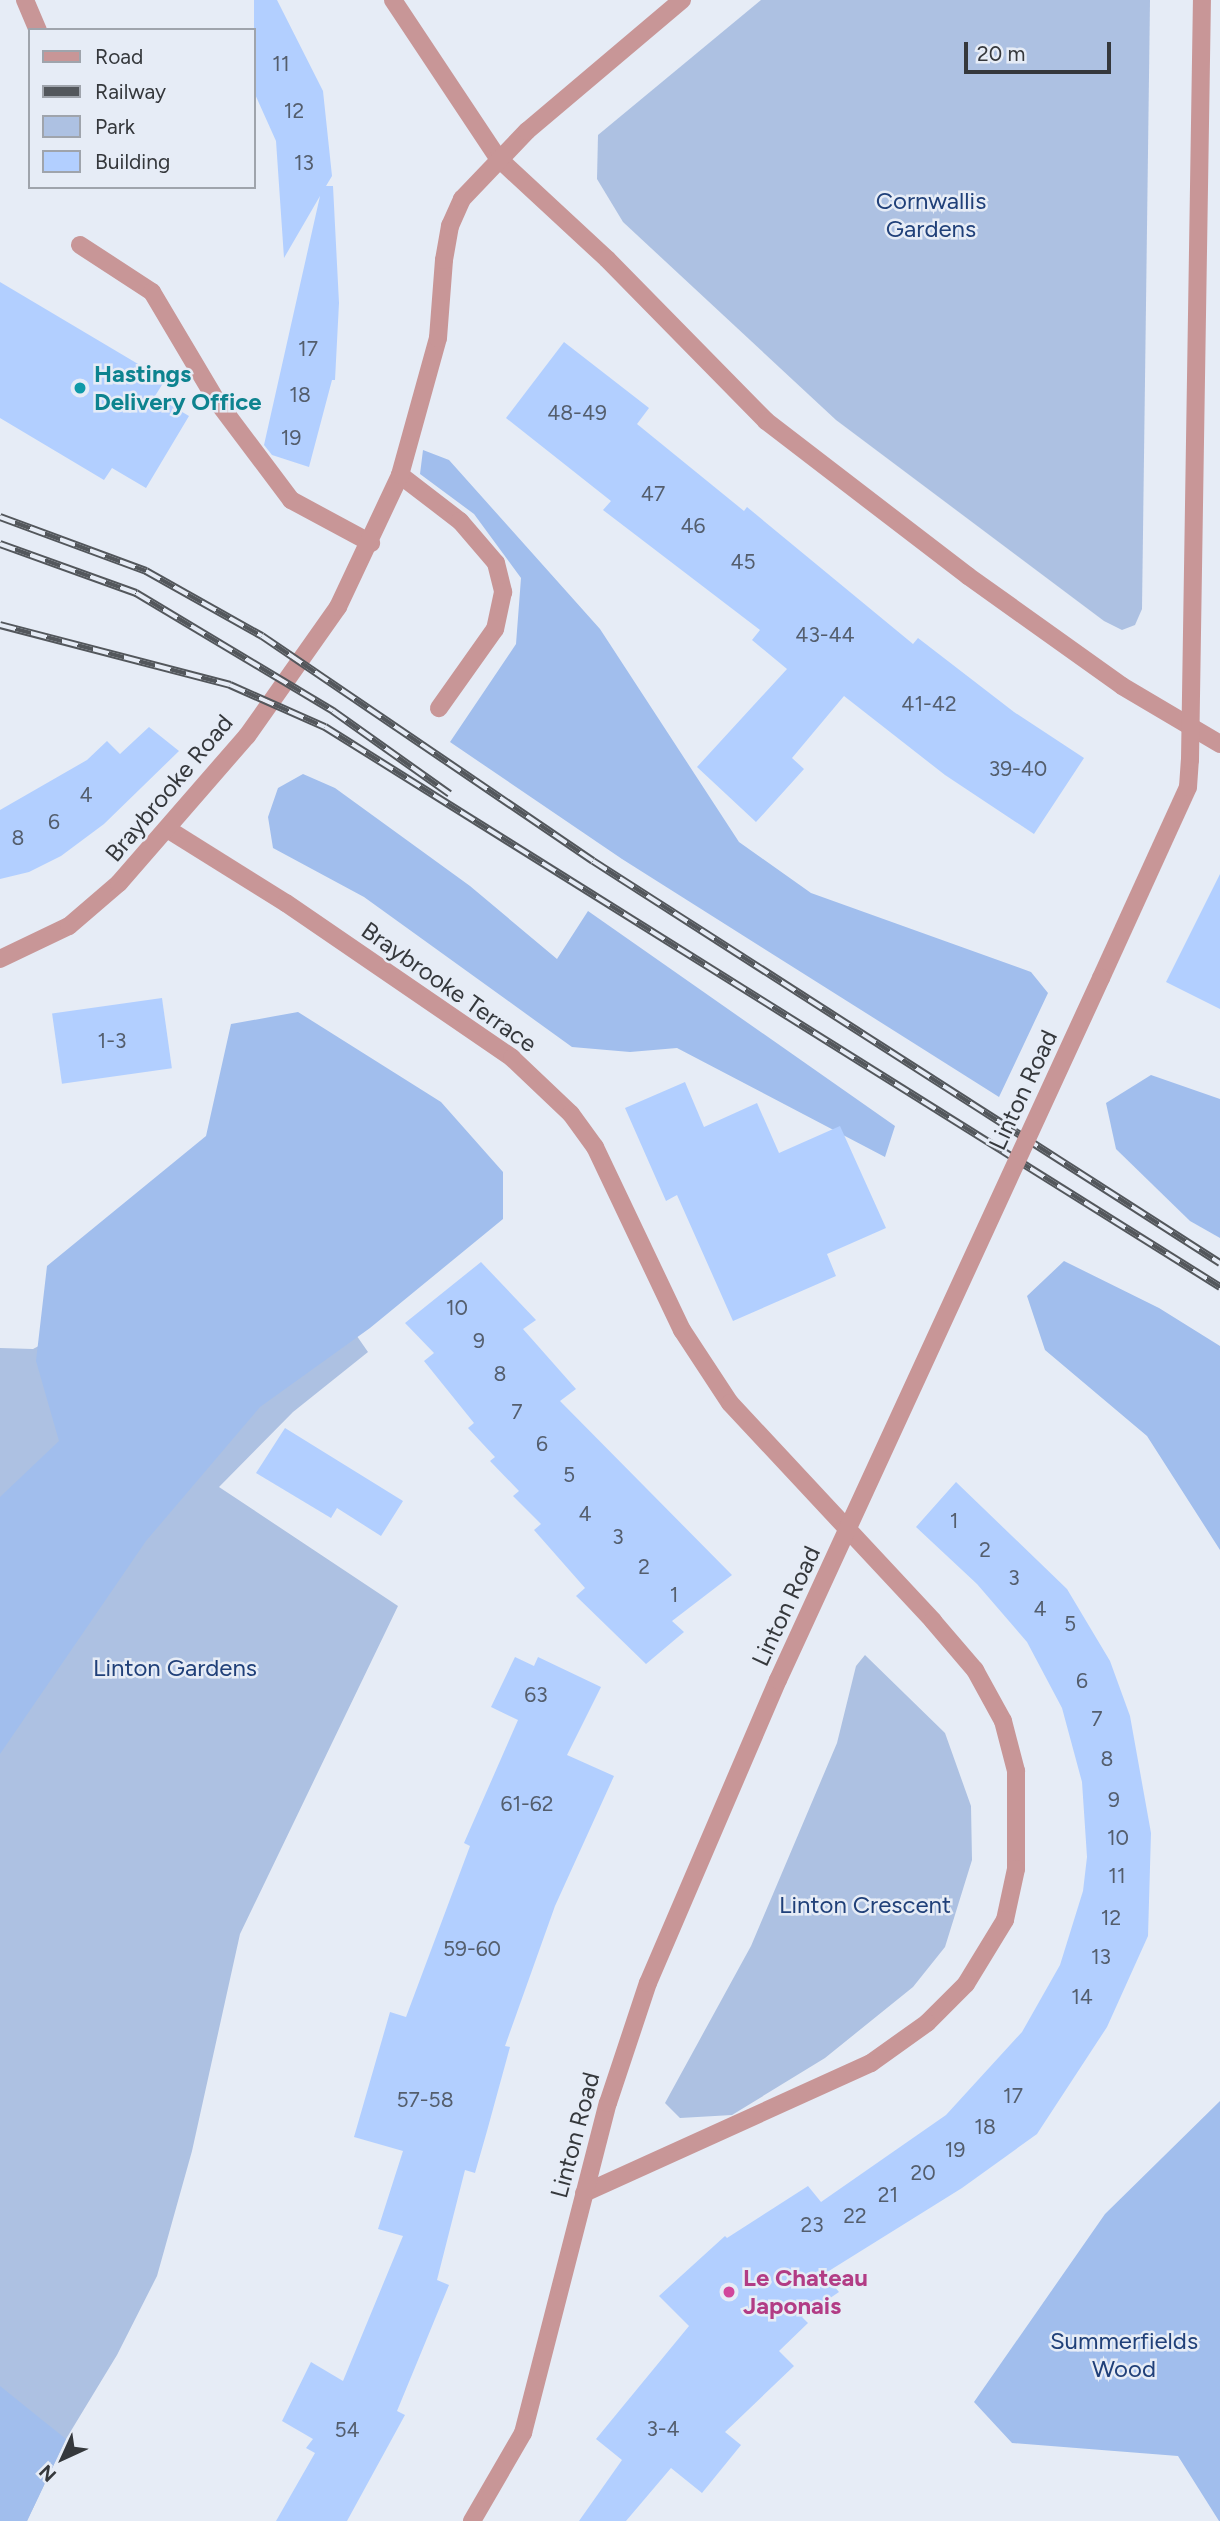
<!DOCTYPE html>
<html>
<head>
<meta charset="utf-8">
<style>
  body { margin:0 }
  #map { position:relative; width:1220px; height:2521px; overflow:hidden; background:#e6ecf6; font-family:Figtree,sans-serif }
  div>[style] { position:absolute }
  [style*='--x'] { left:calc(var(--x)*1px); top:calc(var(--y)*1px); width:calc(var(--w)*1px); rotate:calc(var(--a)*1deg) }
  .green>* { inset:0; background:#adc1e2 }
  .forest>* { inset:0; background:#a1beed }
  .building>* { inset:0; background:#b2cfff; transform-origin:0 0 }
  .minor>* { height:18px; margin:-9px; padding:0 9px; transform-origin:9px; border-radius:9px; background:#c89697 }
  .rail>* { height:8px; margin-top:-4px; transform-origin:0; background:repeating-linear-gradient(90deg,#e6ecf6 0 16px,#53575c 0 32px); box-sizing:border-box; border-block:2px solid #53575c }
  .minor-bridge>* { height:18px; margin:-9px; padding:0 9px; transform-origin:9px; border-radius:9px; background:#c89697 }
  .dots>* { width:19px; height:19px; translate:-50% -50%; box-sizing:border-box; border:4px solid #e6ecf6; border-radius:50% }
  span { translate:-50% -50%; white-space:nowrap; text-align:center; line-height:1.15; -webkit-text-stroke:5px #e6ecf6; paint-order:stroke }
  .number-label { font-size:21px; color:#545e6d }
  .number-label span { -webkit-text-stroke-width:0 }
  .park-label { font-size:24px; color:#204079 }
  .culture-label { font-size:24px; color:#0d838f; font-weight:700 }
  .left { translate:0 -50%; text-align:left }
  .street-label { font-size:24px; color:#35383c }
  .hotel-label { font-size:24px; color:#b23c85; font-weight:700 }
  .legend { position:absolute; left:28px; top:28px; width:228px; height:161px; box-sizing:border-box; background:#e6ecf6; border:2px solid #9fa4ac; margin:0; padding:9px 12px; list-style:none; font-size:21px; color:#35383c }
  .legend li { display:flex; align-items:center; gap:14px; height:35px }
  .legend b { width:35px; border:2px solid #9fa4ac }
  .north { position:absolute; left:28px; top:2423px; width:70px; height:70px; -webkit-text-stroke:5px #e6ecf6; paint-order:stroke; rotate:225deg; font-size:19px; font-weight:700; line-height:28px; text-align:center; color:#35383c }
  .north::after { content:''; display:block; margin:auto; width:24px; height:32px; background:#35383c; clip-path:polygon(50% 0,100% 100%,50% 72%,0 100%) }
  .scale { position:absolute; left:964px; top:42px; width:147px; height:32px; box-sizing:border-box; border:4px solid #35383c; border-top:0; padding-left:9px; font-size:21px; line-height:24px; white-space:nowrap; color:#35383c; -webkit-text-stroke:5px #e6ecf6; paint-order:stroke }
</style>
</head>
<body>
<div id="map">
  <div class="green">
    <div style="clip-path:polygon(761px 0,1150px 0,1142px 609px,1135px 625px,1122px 630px,1104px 621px,836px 420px,623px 222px,597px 179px,598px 135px)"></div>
    <div style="clip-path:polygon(295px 1247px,368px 1352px,293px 1412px,219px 1487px,398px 1606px,240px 1934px,192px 2151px,157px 2276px,117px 2355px,66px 2439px,27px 2521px,0 2521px,0 1348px,33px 1349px,101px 1313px)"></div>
    <div style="clip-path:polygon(865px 1655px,945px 1733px,971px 1806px,972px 1860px,945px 1947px,913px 1987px,825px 2058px,732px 2115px,680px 2118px,665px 2103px,751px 1946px,837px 1743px,856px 1666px)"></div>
  </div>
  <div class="forest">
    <div style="clip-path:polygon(423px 450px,449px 460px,600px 629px,739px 842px,811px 893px,1031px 972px,1048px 993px,999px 1097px,622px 859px,450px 742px,516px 644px,521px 578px,474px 514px,420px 474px)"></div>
    <div style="clip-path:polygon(303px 774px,335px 788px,470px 886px,557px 959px,588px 911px,895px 1126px,885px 1157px,677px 1048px,630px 1052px,572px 1047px,364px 897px,273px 848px,268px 817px,278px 788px)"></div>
    <div style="clip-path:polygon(298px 1012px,441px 1102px,503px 1172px,503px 1219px,370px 1328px,260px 1407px,146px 1541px,0 1754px,0 1497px,59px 1441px,36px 1361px,47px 1266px,206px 1136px,231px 1024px)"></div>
    <div style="clip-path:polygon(1151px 1075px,1220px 1099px,1220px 1238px,1190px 1221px,1116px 1149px,1106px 1103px)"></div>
    <div style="clip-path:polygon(1064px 1261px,1159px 1308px,1220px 1346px,1220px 1550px,1147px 1436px,1045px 1350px,1027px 1296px)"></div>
    <div style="clip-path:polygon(1220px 2101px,1220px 2521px,1219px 2521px,1178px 2456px,1012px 2443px,974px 2402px,1105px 2214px)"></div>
    <div style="clip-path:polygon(0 2386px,66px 2439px,27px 2521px,0 2521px)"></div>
  </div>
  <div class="building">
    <div style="clip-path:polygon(254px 0,277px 0,323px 91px,332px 176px,326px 186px,333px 186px,339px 303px,335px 380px,332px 380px,309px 467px,272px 455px,264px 445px,320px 196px,284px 258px,276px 141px,254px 92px)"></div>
    <div style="clip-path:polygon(0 282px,165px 380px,155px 396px,189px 416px,146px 488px,112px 468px,104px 480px,0 418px)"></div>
    <div style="clip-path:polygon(564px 342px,649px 408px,637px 424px,744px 511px,747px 507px,913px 644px,918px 638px,1014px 712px,1084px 758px,1034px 834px,945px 775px,844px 696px,792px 758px,804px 769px,756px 822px,697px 767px,787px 669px,752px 640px,760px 630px,603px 510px,611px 501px,506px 418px)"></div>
    <div style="clip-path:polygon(149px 727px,179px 751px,104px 824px,61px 856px,29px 872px,0 879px,0 810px,87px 760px,107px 741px,120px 754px)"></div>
    <div style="clip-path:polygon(1220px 874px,1220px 1009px,1166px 982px)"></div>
    <div style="left:162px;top:998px;width:71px;height:111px;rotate:82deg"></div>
    <div style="clip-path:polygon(685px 1082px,704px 1127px,757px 1103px,779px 1153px,840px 1126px,886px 1228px,827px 1254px,836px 1276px,733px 1321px,677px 1195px,666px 1201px,625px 1108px)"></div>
    <div style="clip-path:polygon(481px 1262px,536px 1320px,523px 1329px,576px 1389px,560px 1401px,732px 1575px,672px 1621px,684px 1632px,646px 1664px,576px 1596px,585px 1588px,534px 1530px,541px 1524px,513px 1496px,519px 1491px,490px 1461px,495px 1457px,468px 1428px,474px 1423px,424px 1361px,434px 1353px,405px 1323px)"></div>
    <div style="clip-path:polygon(285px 1428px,403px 1501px,381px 1536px,337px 1508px,331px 1518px,256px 1473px)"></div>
    <div style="clip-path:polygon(956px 1482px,1067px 1589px,1110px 1661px,1130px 1716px,1151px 1833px,1148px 1936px,1107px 2027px,1037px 2134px,962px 2188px,824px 2274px,839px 2292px,802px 2317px,808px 2323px,779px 2351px,794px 2366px,725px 2432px,741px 2445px,702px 2493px,671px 2468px,626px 2521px,579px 2521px,622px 2460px,596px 2439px,689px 2326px,659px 2296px,725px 2236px,727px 2238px,808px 2186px,821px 2202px,946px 2115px,1022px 2032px,1060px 1965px,1083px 1891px,1087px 1857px,1082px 1782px,1062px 1708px,1027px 1642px,977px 1584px,916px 1527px)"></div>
    <div style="clip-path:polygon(515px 1657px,534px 1666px,538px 1657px,601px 1687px,567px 1755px,614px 1776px,555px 1906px,505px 2046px,510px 2047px,487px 2131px,475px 2173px,465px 2170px,437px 2280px,449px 2285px,397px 2411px,405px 2415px,347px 2521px,276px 2521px,315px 2453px,306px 2448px,313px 2439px,282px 2421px,311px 2362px,343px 2381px,403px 2236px,378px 2229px,403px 2151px,354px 2137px,390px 2012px,406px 2017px,470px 1846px,464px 1843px,518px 1720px,491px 1707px)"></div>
  </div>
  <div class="minor">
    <div style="--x:25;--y:0;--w:33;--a:67"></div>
    <div style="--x:393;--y:0;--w:190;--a:56.4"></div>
    <div style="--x:498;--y:158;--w:149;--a:42.8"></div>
    <div style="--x:607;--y:259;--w:227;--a:45.5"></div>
    <div style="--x:766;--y:421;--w:255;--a:37.5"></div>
    <div style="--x:968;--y:576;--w:189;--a:35.5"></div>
    <div style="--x:1122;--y:686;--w:114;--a:30.6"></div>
    <div style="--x:80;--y:245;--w:86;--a:33.1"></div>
    <div style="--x:152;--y:292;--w:126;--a:59.3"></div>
    <div style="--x:216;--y:400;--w:125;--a:53.1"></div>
    <div style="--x:291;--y:500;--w:91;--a:28.3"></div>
    <div style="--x:400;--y:475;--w:76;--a:37.5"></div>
    <div style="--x:460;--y:521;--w:55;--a:49.4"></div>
    <div style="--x:496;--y:563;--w:30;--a:76"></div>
    <div style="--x:503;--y:592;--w:38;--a:102"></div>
    <div style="--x:495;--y:629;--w:97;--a:125.3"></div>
    <div style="--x:169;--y:830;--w:138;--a:32"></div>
    <div style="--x:286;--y:903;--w:274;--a:34.4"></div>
    <div style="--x:512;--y:1058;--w:81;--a:43.5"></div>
    <div style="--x:571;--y:1114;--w:41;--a:54"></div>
    <div style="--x:595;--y:1147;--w:203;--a:64.6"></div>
    <div style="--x:682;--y:1330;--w:87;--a:56.7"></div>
    <div style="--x:730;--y:1403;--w:298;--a:47"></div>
    <div style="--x:933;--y:1621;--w:65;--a:49.4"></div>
    <div style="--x:975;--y:1670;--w:58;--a:61.2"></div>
    <div style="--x:1003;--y:1721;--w:52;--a:75.4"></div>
    <div style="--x:1016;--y:1771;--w:98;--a:90"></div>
    <div style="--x:1016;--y:1869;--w:52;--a:102.2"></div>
    <div style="--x:1005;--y:1920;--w:75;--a:121.4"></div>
    <div style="--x:966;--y:1984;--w:55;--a:135"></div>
    <div style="--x:927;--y:2023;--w:69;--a:144.5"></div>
    <div style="--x:871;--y:2063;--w:315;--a:155.6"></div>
    <div style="--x:0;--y:959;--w:76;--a:-25.6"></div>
    <div style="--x:69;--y:926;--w:66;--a:-40.7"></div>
    <div style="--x:119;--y:883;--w:195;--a:-49"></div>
    <div style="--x:247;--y:736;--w:158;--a:-54.8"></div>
    <div style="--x:338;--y:607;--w:146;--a:-64.8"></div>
    <div style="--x:400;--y:475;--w:142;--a:-74.5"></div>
    <div style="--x:438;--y:338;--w:78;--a:-85.6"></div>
    <div style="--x:444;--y:260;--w:35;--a:-80"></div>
    <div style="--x:450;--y:226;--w:30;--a:-66"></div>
    <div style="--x:462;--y:199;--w:94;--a:-46.3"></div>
    <div style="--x:527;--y:131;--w:203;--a:-40.2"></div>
    <div style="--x:1101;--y:978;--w:210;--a:-65.5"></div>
    <div style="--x:1188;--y:787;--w:27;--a:-86"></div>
    <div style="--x:1190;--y:760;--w:760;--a:-89.1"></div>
    <div style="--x:472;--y:2521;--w:102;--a:-59.9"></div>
    <div style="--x:523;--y:2433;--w:341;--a:-75.6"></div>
    <div style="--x:608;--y:2103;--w:126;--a:-71.6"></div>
    <div style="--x:648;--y:1983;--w:330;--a:-66.8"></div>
  </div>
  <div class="rail">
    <div style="--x:0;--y:517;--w:156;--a:20.3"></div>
    <div style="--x:146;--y:571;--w:133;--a:29.3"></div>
    <div style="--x:262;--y:636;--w:400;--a:34.2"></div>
    <div style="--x:593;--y:861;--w:745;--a:32.67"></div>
    <div style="--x:0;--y:544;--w:145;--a:19.8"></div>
    <div style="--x:136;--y:593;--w:230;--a:30.9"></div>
    <div style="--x:333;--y:711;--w:143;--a:35.4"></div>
    <div style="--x:0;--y:625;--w:238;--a:14.6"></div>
    <div style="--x:230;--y:685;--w:104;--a:23.9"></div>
    <div style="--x:325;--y:727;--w:1056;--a:32.03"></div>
  </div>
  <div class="minor-bridge">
    <div style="--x:778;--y:1680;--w:773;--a:-65.29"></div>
  </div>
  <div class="dots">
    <div style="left:80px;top:388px;background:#0f9aa8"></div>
    <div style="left:729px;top:2292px;background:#d1479c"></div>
  </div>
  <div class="number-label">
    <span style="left:281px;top:64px">11</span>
    <span style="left:294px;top:111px">12</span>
    <span style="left:304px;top:163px">13</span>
    <span style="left:308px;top:349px">17</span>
    <span style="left:300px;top:395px">18</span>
    <span style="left:577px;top:413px">48-49</span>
    <span style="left:291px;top:438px">19</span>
    <span style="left:653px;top:494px">47</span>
    <span style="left:693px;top:526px">46</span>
    <span style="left:743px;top:562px">45</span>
    <span style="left:825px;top:635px">43-44</span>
    <span style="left:929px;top:704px">41-42</span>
    <span style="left:1018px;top:769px">39-40</span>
    <span style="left:86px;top:795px">4</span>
    <span style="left:54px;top:822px">6</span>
    <span style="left:18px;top:838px">8</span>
    <span style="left:112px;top:1041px">1-3</span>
    <span style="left:457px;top:1308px">10</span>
    <span style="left:479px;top:1341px">9</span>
    <span style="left:500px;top:1374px">8</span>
    <span style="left:517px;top:1412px">7</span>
    <span style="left:542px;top:1444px">6</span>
    <span style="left:569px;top:1475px">5</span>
    <span style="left:585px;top:1514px">4</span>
    <span style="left:954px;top:1521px">1</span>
    <span style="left:618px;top:1537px">3</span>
    <span style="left:985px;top:1550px">2</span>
    <span style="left:644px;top:1567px">2</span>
    <span style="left:1014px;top:1578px">3</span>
    <span style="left:674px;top:1595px">1</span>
    <span style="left:1040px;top:1609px">4</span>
    <span style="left:1070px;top:1624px">5</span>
    <span style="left:1082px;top:1681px">6</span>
    <span style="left:536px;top:1695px">63</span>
    <span style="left:1097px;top:1719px">7</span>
    <span style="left:1107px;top:1759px">8</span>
    <span style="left:1114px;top:1800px">9</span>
    <span style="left:527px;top:1804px">61-62</span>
    <span style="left:1118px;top:1838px">10</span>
    <span style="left:1117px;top:1876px">11</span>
    <span style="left:1111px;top:1918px">12</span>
    <span style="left:472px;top:1949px">59-60</span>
    <span style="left:1101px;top:1957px">13</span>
    <span style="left:1082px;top:1997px">14</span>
    <span style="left:1013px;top:2096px">17</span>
    <span style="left:425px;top:2100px">57-58</span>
    <span style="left:985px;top:2127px">18</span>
    <span style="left:955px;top:2150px">19</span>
    <span style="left:923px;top:2173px">20</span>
    <span style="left:888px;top:2195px">21</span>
    <span style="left:855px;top:2216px">22</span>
    <span style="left:812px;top:2225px">23</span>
    <span style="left:663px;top:2429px">3-4</span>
    <span style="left:347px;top:2430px">54</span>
  </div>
  <div class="park-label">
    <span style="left:931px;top:215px">Cornwallis<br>Gardens</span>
    <span style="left:175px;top:1668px">Linton Gardens</span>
    <span style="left:865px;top:1905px">Linton Crescent</span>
    <span style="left:1124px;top:2355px">Summerfields<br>Wood</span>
  </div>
  <div class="culture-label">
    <span class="left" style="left:94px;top:388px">Hastings<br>Delivery Office</span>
  </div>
  <div class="street-label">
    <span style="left:169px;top:788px;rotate:-50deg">Braybrooke Road</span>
    <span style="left:449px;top:987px;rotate:35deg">Braybrooke Terrace</span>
    <span style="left:1023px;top:1090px;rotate:-65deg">Linton Road</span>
    <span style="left:786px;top:1606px;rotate:-65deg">Linton Road</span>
    <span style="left:575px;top:2135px;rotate:-75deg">Linton Road</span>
  </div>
  <div class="hotel-label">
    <span class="left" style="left:743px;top:2292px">Le Chateau<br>Japonais</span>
  </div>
  <ul class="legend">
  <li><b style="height:9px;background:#c89697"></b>Road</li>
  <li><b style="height:9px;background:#53575c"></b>Railway</li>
  <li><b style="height:19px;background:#adc1e2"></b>Park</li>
  <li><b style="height:19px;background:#b2cfff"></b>Building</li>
  </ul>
  <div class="north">N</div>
  <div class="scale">20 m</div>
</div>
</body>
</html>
